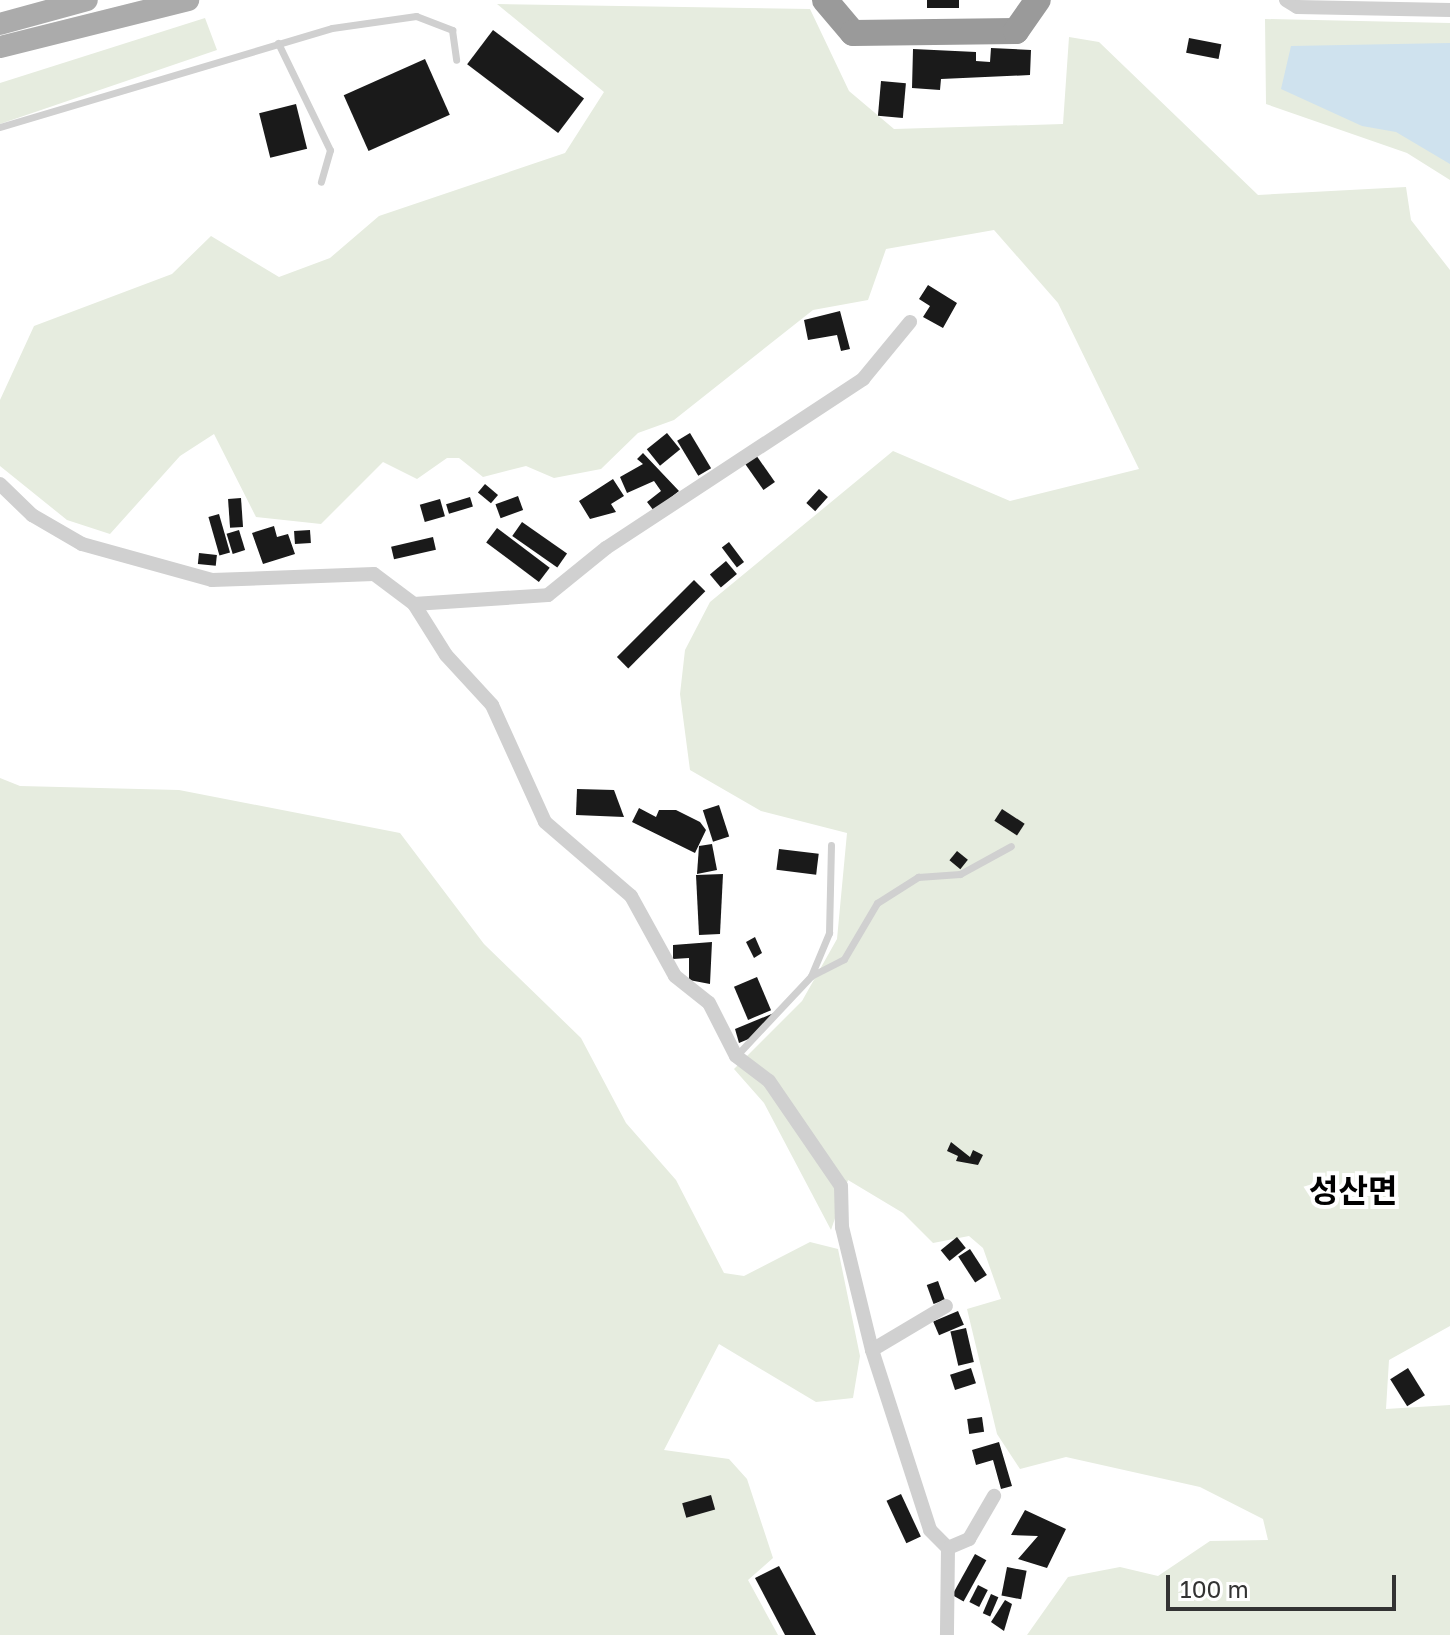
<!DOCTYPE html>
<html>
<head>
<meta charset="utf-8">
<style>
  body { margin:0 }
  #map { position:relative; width:1450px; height:1635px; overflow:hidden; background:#fff; font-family:"Golos Text","Noto Sans KR",sans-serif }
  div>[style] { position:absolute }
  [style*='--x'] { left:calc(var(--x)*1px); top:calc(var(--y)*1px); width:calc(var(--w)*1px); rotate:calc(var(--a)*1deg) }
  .green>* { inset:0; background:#e6ecdf }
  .water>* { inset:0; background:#cfe2ee }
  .building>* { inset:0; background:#1a1a1a; transform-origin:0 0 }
  .lane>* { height:7px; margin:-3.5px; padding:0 3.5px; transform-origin:3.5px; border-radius:3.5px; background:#d0d0d0 }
  .street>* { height:14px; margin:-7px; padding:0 7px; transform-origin:7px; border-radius:7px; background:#d0d0d0 }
  .primary>* { height:22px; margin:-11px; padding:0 11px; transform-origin:11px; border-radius:11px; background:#ababab }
  .highway>* { height:26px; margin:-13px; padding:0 13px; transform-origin:13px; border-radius:13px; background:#9a9a9a }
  span { translate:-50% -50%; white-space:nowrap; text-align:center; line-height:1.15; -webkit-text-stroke:8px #fff; paint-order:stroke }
  .district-label { font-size:32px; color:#000; font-weight:700 }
  .scale { position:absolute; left:1166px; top:1575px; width:230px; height:36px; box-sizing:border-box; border:4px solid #333; border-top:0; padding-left:10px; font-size:24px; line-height:28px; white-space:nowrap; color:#333; -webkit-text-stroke:6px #fff; paint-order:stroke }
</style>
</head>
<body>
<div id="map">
  <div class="green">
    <div style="clip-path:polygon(497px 4px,810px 9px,849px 91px,894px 129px,1063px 124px,1069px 37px,1099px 42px,1258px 195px,1406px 187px,1411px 220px,1450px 270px,1450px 1326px,1389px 1360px,1386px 1409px,1450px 1405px,1450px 1635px,1027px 1635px,1068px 1577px,1120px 1567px,1158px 1576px,1210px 1541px,1268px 1540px,1263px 1519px,1200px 1487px,1066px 1457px,1020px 1469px,997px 1434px,967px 1309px,1001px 1299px,983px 1248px,969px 1236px,933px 1243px,903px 1213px,848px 1180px,831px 1230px,764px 1103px,734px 1069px,802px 1001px,837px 939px,847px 833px,761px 811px,690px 770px,680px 694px,685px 650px,710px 602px,893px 451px,1010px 501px,1139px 469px,1058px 303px,994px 230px,886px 249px,868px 300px,813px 310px,674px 420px,638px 433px,601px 469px,554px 478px,526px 466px,483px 477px,459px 458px,447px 458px,417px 479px,383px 462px,321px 524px,256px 517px,214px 434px,180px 456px,110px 534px,67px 520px,0 466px,0 400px,34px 326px,172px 274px,211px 236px,279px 277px,330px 258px,379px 216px,565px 153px,604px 92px)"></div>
    <div style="clip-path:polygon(205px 18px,217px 50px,0 124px,0 83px)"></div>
    <div style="clip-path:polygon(1265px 19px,1450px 23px,1450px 180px,1407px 153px,1266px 104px)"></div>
    <div style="clip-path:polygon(0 778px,20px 786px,179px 790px,400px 833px,484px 944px,581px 1038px,626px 1123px,676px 1180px,724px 1273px,744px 1276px,810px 1242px,838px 1249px,860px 1356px,853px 1398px,816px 1402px,719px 1344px,664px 1450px,729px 1459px,747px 1479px,773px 1558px,748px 1580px,778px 1635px,0 1635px)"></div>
  </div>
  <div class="water">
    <div style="clip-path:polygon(1450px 43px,1450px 164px,1396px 132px,1362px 126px,1281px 89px,1291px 46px)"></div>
  </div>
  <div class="building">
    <div style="left:927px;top:0;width:32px;height:8px"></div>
    <div style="left:493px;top:30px;width:114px;height:43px;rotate:37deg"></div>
    <div style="left:1189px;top:38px;width:33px;height:15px;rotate:11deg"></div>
    <div style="clip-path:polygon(991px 48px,1031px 50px,1030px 75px,941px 79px,940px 90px,912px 88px,913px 49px,976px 52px,976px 61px,990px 62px)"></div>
    <div style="left:425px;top:59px;width:61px;height:89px;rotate:66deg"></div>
    <div style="left:881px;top:81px;width:25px;height:35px;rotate:5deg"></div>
    <div style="left:296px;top:104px;width:46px;height:38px;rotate:76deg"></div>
    <div style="clip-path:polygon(928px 285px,957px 303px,943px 328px,923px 317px,930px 306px,919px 299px)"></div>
    <div style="clip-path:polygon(840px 311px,850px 349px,841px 351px,837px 335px,808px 340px,804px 320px)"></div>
    <div style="left:667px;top:433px;width:21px;height:26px;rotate:51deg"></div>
    <div style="left:690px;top:433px;width:41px;height:15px;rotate:59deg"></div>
    <div style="clip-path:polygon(643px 453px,679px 491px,654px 511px,647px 502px,661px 491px,654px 481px,627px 493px,620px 477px,643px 464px,637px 459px)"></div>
    <div style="left:756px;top:455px;width:33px;height:14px;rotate:55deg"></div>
    <div style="clip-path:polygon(613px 479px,624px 496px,611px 504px,616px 512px,590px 519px,579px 501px)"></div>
    <div style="left:485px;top:484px;width:17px;height:11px;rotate:40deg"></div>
    <div style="left:819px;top:489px;width:12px;height:19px;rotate:42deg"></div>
    <div style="left:518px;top:496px;width:15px;height:24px;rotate:70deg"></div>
    <div style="left:470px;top:497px;width:10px;height:25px;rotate:73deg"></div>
    <div style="left:241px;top:498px;width:29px;height:13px;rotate:86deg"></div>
    <div style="left:440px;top:499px;width:18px;height:21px;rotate:74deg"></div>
    <div style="left:219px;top:514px;width:40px;height:11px;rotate:74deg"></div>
    <div style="left:522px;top:522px;width:55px;height:17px;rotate:35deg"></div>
    <div style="clip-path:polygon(274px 526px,277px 537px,288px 534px,295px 554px,263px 564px,252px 533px)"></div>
    <div style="left:497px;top:528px;width:66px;height:18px;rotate:37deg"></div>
    <div style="left:239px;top:530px;width:21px;height:13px;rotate:73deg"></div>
    <div style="left:310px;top:530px;width:13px;height:16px;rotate:86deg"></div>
    <div style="left:433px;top:537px;width:13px;height:43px;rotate:77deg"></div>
    <div style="left:729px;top:542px;width:25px;height:9px;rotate:53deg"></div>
    <div style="left:199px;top:553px;width:18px;height:11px;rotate:6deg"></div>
    <div style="left:726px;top:561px;width:17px;height:21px;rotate:50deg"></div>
    <div style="left:694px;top:580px;width:16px;height:109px;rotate:45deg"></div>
    <div style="clip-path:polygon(577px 789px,614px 790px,624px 817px,576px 815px)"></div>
    <div style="left:719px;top:805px;width:33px;height:17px;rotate:72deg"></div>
    <div style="clip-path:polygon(639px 808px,656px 817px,659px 810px,676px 810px,700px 822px,706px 830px,695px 853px,632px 822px)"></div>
    <div style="left:1002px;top:809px;width:27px;height:14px;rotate:33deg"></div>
    <div style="clip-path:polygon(712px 844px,717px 870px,697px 874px,699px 846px)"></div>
    <div style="left:779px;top:849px;width:40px;height:21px;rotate:7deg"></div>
    <div style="left:957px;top:851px;width:14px;height:12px;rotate:39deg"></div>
    <div style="clip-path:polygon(723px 874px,720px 934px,699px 935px,696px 875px)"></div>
    <div style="clip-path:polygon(755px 937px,762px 953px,754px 958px,746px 942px)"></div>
    <div style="clip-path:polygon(712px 942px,710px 984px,689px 980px,689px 958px,673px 959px,673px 945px)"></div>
    <div style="left:757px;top:977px;width:36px;height:25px;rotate:67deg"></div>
    <div style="clip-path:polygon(774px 1013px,751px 1038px,739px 1043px,735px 1029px)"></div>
    <div style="clip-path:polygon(951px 1142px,970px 1157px,973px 1150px,983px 1155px,978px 1165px,956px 1161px,958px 1156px,947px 1151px)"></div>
    <div style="left:957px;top:1237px;width:14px;height:21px;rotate:51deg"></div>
    <div style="left:970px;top:1249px;width:31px;height:14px;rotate:57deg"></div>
    <div style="left:938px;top:1281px;width:20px;height:12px;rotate:70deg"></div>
    <div style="left:958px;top:1311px;width:15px;height:27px;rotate:67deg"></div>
    <div style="left:966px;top:1328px;width:35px;height:16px;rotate:77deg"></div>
    <div style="left:971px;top:1368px;width:16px;height:22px;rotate:72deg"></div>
    <div style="left:1408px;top:1368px;width:32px;height:21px;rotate:58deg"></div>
    <div style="left:982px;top:1417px;width:15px;height:15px;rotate:82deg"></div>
    <div style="clip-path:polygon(999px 1442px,1012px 1486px,1001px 1489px,993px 1460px,976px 1465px,972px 1450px)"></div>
    <div style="left:901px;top:1494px;width:47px;height:16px;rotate:65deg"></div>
    <div style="left:711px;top:1495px;width:15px;height:30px;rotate:74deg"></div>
    <div style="clip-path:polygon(1025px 1510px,1066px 1529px,1047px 1568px,1018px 1559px,1038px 1536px,1011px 1535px)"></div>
    <div style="left:975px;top:1554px;width:13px;height:47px;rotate:29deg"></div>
    <div style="clip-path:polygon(779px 1566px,816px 1635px,785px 1635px,755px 1578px)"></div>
    <div style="left:1007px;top:1567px;width:20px;height:29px;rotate:11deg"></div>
    <div style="left:978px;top:1585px;width:11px;height:19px;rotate:27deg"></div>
    <div style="left:991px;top:1594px;width:8px;height:21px;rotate:23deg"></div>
    <div style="clip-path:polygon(1005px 1600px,1012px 1604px,1004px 1631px,991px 1622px)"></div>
  </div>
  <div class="lane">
    <div style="--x:278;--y:43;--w:119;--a:64.1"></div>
    <div style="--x:330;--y:150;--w:33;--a:106"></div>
    <div style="--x:0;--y:127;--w:346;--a:-16.6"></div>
    <div style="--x:332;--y:28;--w:85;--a:-8.1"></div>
    <div style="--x:416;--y:16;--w:39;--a:21"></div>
    <div style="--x:452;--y:30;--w:30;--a:82"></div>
    <div style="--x:811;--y:976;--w:37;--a:-27"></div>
    <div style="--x:844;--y:959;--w:65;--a:-59.5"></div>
    <div style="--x:877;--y:903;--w:49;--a:-32.4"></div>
    <div style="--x:918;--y:877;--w:42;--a:-4.1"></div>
    <div style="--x:960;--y:874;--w:58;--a:-28.8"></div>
    <div style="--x:736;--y:1056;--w:110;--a:-46.8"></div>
    <div style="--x:811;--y:976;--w:47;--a:-67.3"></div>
    <div style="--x:829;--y:933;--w:88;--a:-88.7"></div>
  </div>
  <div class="street">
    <div style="--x:1286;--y:0;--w:13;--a:32"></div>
    <div style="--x:1297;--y:7;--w:153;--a:1.1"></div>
    <div style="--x:0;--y:484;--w:45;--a:44.1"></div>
    <div style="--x:32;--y:515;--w:58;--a:30.1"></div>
    <div style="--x:82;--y:544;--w:135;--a:15.5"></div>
    <div style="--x:212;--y:580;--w:162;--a:-2.1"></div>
    <div style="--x:374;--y:574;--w:50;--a:36.9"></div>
    <div style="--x:414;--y:604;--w:134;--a:-3.8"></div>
    <div style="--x:548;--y:595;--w:75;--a:-39"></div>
    <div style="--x:606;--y:548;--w:308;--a:-33.3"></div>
    <div style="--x:863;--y:379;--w:74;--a:-50.5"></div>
    <div style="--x:414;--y:604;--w:60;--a:57.9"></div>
    <div style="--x:446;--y:655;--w:68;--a:47.4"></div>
    <div style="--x:492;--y:705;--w:128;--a:65.6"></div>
    <div style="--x:545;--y:822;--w:113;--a:40.7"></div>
    <div style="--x:631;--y:896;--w:91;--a:61.2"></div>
    <div style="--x:675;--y:976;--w:43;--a:38.5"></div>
    <div style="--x:709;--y:1003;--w:59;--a:63"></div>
    <div style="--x:736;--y:1056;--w:41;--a:37.1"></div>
    <div style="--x:769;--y:1081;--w:127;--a:55.6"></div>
    <div style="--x:841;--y:1186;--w:41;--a:88.6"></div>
    <div style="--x:842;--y:1227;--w:127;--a:76.3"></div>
    <div style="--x:872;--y:1350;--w:189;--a:72.1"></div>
    <div style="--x:930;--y:1530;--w:25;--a:45"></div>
    <div style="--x:948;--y:1548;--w:87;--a:90.7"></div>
    <div style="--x:872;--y:1350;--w:86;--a:-30.7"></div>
    <div style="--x:948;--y:1548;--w:23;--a:-23"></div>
    <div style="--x:969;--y:1539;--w:50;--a:-59.8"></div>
  </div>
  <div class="primary">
    <div style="--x:0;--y:24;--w:90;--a:-15.4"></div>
    <div style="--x:0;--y:47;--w:194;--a:-14"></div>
  </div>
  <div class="highway">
    <div style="--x:825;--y:0;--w:43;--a:49.7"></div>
    <div style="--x:853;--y:33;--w:163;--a:-0.7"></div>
    <div style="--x:1016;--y:31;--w:38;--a:-55"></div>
  </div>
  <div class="district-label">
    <span style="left:1353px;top:1190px">성산면</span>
  </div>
  <div class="scale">100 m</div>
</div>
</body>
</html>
